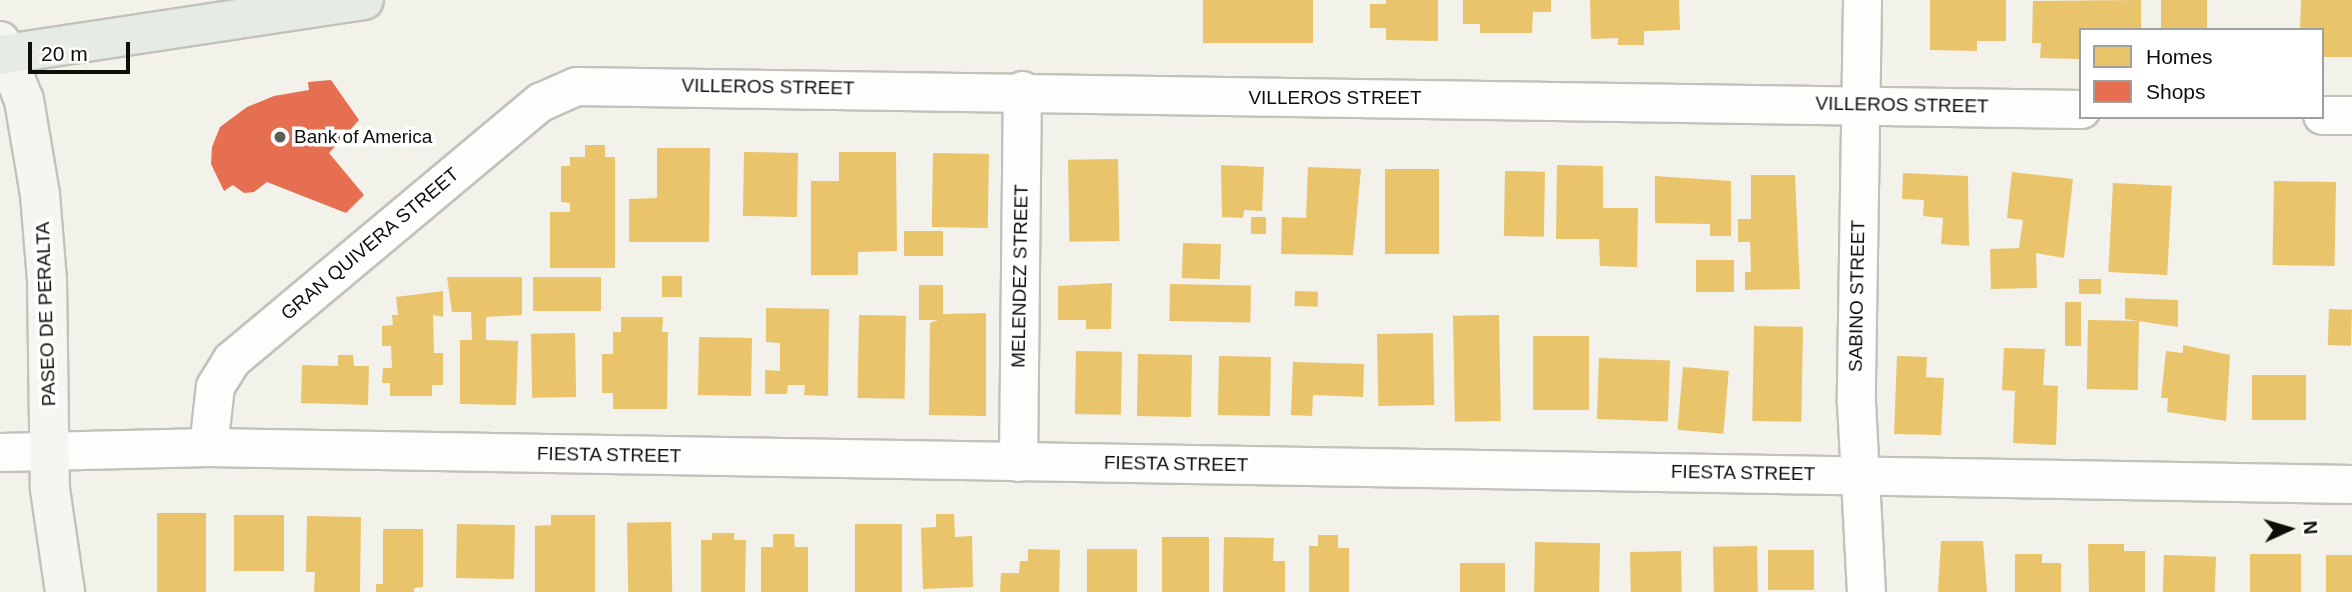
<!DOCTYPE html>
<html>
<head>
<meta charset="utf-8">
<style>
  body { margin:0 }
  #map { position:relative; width:2352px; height:592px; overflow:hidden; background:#f2f2ea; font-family:Arial,sans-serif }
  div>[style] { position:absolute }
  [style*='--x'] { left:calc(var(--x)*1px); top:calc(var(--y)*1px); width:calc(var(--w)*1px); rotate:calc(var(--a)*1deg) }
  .homes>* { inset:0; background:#e9c46a; transform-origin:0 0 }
  .shops>* { inset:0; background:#e76f51 }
  .roads { filter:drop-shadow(2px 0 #c2c2bc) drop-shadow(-2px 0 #c2c2bc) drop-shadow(0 2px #c2c2bc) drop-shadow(0 -2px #c2c2bc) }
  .minor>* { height:37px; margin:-18.5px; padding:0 18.5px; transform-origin:18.5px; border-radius:18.5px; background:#fdfdfc }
  .secondary>* { height:38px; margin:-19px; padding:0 19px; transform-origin:19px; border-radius:19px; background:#f5f6f2 }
  .trunk>* { height:38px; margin:-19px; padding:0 19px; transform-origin:19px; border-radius:19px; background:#e6ebe4 }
  .dots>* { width:19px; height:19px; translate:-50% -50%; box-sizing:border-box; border:4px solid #fff; border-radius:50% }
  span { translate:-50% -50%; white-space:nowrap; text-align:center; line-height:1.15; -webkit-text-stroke:7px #fff; paint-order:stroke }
  .street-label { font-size:19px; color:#0e0e09 }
  .poi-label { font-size:19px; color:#0e0e09 }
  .left { translate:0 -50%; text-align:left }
  .legend { position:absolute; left:2079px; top:28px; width:245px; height:91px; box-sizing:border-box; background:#fff; border:2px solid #9f9f9d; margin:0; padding:9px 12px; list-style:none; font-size:21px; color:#0e0e09 }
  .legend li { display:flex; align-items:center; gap:14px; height:35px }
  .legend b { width:35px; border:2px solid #9f9f9d }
  .north { position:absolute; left:2254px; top:494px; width:70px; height:70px; -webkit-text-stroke:5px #fff; paint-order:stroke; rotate:86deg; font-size:19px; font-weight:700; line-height:28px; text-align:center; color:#0e0e09 }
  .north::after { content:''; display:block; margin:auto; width:24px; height:32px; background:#0e0e09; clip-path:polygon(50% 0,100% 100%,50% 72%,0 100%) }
  .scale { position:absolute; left:28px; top:42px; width:102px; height:32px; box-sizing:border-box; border:4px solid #0e0e09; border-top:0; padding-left:9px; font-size:21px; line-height:24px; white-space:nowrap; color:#0e0e09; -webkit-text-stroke:5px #fff; paint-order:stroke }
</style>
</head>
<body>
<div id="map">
  <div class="homes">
    <div style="left:1203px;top:0;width:110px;height:43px"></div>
    <div style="clip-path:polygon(1386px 0,1438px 0,1438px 41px,1386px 40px,1386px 28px,1370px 28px,1370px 4px,1386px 4px)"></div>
    <div style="clip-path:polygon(1463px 0,1551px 0,1551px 12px,1533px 12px,1532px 33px,1480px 33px,1480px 24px,1463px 24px)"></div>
    <div style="clip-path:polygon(1590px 0,1679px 0,1680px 30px,1644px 31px,1644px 45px,1618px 45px,1618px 38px,1591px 39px)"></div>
    <div style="clip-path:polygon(1930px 0,2006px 0,2006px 41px,1977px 41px,1977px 51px,1930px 50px)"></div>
    <div style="clip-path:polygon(2141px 0,2141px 30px,2081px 30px,2081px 59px,2040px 58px,2041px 43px,2032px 43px,2033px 1px)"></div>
    <div style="left:2161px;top:0;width:46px;height:30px"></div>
    <div style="clip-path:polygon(2301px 0,2352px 0,2352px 57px,2322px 57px,2322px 30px,2300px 30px)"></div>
    <div style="clip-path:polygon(585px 145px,605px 145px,605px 157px,615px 157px,615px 268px,550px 268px,550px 212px,570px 212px,570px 203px,561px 202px,561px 166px,570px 166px,570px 157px,585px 157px)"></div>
    <div style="clip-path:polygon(657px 148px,710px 148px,709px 242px,629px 242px,629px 199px,657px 198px)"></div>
    <div style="left:744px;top:152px;width:54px;height:64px;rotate:1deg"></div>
    <div style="clip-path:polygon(839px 152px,896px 152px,897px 251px,858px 252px,858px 275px,811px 275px,811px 181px,839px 181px)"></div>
    <div style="left:933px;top:153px;width:56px;height:74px;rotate:1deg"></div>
    <div style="left:1118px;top:159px;width:82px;height:50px;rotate:89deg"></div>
    <div style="clip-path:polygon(1221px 165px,1264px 167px,1262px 211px,1244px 210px,1243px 218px,1222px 217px)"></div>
    <div style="clip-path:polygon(1557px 165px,1603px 166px,1603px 208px,1638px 208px,1637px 267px,1600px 266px,1599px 239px,1556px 239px)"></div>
    <div style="clip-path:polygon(1308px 167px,1361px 169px,1353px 255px,1281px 254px,1282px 217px,1306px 218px)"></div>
    <div style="left:1385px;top:169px;width:54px;height:85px"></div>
    <div style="left:1505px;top:171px;width:40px;height:65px;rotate:1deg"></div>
    <div style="clip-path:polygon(2012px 172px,2073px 179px,2064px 258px,2036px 253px,2037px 288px,1991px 289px,1990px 249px,2019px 248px,2023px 220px,2007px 218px)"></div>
    <div style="clip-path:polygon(1903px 173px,1968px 176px,1969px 246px,1941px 244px,1943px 218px,1923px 216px,1924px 200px,1902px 199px)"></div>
    <div style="clip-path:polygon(1751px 175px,1795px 175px,1800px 289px,1745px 290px,1745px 272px,1751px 272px,1750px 242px,1738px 242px,1738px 219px,1751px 219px)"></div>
    <div style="clip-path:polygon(1655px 176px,1731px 181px,1731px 236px,1710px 236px,1710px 224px,1655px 223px)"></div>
    <div style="left:2274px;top:181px;width:62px;height:84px;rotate:1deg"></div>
    <div style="left:2113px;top:183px;width:59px;height:89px;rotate:3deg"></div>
    <div style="left:1251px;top:217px;width:15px;height:17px"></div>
    <div style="left:904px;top:231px;width:39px;height:25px"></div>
    <div style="left:1183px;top:243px;width:38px;height:35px;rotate:2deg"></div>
    <div style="left:1696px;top:260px;width:38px;height:32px"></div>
    <div style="left:662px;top:276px;width:20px;height:21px"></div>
    <div style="clip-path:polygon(447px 277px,522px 277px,522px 315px,486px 317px,486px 340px,518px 341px,516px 405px,460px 404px,460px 340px,472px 340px,471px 312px,452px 312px)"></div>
    <div style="left:533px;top:277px;width:68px;height:34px"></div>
    <div style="left:2079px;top:279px;width:22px;height:15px"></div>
    <div style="clip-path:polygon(1112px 283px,1111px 329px,1086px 329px,1086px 320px,1058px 320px,1058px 286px)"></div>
    <div style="left:1170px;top:284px;width:81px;height:37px;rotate:1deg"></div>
    <div style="clip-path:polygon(919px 285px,943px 285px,943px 314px,986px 313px,986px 416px,929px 415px,930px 323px,938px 320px,919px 320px)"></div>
    <div style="clip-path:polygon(443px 291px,443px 317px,433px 315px,434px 353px,443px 353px,443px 385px,432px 385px,432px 396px,390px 396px,390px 383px,382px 383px,383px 368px,392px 368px,391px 346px,382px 346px,382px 326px,393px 325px,392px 315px,398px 315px,396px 297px)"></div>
    <div style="left:1295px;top:291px;width:23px;height:15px;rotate:2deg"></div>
    <div style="clip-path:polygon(2125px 298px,2178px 300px,2178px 327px,2125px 319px)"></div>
    <div style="left:2065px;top:302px;width:16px;height:44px"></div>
    <div style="clip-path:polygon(766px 308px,829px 309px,828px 396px,804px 395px,805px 385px,788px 385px,787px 394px,765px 394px,765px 370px,780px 371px,780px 343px,766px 342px)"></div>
    <div style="left:2329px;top:309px;width:23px;height:36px;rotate:2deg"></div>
    <div style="left:859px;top:315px;width:47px;height:83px;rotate:1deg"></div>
    <div style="left:1499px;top:315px;width:106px;height:46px;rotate:89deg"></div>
    <div style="clip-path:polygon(621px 317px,663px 317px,662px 332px,668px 332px,667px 409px,613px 409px,613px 393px,602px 393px,602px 354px,613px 354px,613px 332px,621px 332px)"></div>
    <div style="left:2088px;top:320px;width:51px;height:69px;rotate:1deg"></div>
    <div style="left:1754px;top:326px;width:49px;height:95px;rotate:1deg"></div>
    <div style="left:575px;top:333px;width:64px;height:44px;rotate:89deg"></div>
    <div style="left:1433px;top:333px;width:72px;height:56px;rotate:89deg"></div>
    <div style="left:1533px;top:336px;width:56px;height:74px"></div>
    <div style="left:699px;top:337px;width:53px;height:58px;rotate:1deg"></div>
    <div style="clip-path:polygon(2183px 345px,2230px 355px,2226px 421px,2167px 412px,2168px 398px,2161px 398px,2166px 351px,2183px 353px)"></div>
    <div style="clip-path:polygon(2004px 348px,2045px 349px,2043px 385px,2058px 386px,2056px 445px,2013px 443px,2015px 391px,2002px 390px)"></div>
    <div style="left:1076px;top:351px;width:46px;height:63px;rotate:1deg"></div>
    <div style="left:1138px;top:354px;width:54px;height:62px;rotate:1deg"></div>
    <div style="clip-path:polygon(338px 355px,353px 355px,354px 366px,369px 366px,368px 405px,301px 403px,302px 365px,338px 366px)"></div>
    <div style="left:1219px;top:356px;width:52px;height:59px;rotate:1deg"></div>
    <div style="clip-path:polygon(1897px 356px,1927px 357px,1926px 377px,1944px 378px,1941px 435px,1894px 434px)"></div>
    <div style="left:1599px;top:358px;width:71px;height:61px;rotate:2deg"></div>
    <div style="clip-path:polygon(1293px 362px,1364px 364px,1363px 397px,1313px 395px,1312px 416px,1291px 415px)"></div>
    <div style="left:1683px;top:367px;width:46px;height:63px;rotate:5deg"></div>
    <div style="left:2252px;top:375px;width:54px;height:45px"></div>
    <div style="left:157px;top:513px;width:49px;height:79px"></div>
    <div style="clip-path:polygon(936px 514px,954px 514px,955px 537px,972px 536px,973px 587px,923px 589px,921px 528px,936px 527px)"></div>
    <div style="left:234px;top:515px;width:50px;height:56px"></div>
    <div style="clip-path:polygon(551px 515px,595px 515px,595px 592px,535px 592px,535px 526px,551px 525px)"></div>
    <div style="clip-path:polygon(307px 516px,361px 517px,360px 592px,314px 592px,315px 572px,306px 572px)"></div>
    <div style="left:671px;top:522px;width:70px;height:44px;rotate:89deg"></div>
    <div style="left:457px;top:524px;width:58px;height:54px;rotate:1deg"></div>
    <div style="left:855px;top:524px;width:47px;height:68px"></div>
    <div style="clip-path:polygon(383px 529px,423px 529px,423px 587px,414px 588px,414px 592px,376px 592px,376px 584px,383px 584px)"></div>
    <div style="clip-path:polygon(712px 533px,734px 533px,734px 540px,746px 540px,745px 592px,701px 592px,701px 540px,712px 540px)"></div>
    <div style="clip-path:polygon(773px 534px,794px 534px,795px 547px,808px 547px,808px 592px,761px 592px,761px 547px,773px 547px)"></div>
    <div style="clip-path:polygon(1318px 535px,1338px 535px,1338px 548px,1349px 548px,1349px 592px,1309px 592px,1309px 546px,1318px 546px)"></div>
    <div style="left:1162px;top:537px;width:47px;height:55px"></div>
    <div style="clip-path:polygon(1224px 537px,1274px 538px,1273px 561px,1285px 561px,1285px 592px,1223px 592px)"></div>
    <div style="clip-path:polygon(1941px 541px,1983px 541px,1987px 592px,1938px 592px)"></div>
    <div style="left:1535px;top:542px;width:65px;height:50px;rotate:1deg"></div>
    <div style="clip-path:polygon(2088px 544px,2124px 544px,2124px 551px,2145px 551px,2145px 592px,2089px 592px)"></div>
    <div style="left:1757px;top:546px;width:46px;height:44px;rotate:89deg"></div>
    <div style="clip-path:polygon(1028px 549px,1060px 550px,1059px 592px,1000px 592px,1001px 573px,1019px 573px,1020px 561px,1028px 561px)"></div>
    <div style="left:1087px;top:549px;width:50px;height:43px"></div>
    <div style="left:1768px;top:550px;width:46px;height:40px"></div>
    <div style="left:1681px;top:551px;width:41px;height:51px;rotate:89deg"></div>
    <div style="clip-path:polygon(2015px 554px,2042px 554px,2042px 563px,2061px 563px,2061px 592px,2015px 592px)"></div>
    <div style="left:2250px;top:554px;width:51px;height:38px"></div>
    <div style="left:2164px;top:555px;width:52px;height:37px;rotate:2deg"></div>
    <div style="left:2326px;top:555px;width:26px;height:37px"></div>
    <div style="left:1460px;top:563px;width:45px;height:29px"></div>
  </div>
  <div class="shops">
    <div style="clip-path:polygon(331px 80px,359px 120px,329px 153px,364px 195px,346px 213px,267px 182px,254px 192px,244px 193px,233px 185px,224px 191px,211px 164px,212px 147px,220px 127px,247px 107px,274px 96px,309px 90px,308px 82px)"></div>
  </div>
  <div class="roads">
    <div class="minor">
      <div style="--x:1862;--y:0;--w:402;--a:90.9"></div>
      <div style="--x:1856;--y:402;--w:190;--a:87"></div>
      <div style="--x:2322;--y:115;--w:30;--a:0"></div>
      <div style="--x:208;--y:447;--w:61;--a:-83.5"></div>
      <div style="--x:215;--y:386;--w:31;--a:-58"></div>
      <div style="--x:231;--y:360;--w:403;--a:-39.9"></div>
      <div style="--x:540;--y:102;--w:39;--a:-24"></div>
      <div style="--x:576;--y:86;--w:1505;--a:0.88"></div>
      <div style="--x:0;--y:452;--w:208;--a:-1.4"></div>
      <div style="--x:208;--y:447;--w:2144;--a:0.99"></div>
      <div style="--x:1018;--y:462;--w:372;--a:-89.4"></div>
    </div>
    <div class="secondary">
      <div style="--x:0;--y:41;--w:64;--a:67.9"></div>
      <div style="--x:24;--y:100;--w:96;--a:80.4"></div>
      <div style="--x:40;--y:195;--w:86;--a:85.3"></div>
      <div style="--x:47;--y:281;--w:208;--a:89.2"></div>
      <div style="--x:50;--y:489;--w:104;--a:81.7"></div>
    </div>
    <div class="trunk">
      <div style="--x:0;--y:55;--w:368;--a:-8.6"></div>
    </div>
  </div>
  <div class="dots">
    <div style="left:280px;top:137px;background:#5e5e58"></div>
  </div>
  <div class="street-label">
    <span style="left:768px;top:87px;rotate:1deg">VILLEROS STREET</span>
    <span style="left:1335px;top:98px">VILLEROS STREET</span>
    <span style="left:1902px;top:105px;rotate:1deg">VILLEROS STREET</span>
    <span style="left:370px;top:244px;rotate:-40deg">GRAN QUIVERA STREET</span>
    <span style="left:1020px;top:276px;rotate:-89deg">MELENDEZ STREET</span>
    <span style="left:1857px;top:296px;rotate:-89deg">SABINO STREET</span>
    <span style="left:46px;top:314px;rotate:-92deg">PASEO DE PERALTA</span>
    <span style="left:609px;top:455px;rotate:1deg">FIESTA STREET</span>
    <span style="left:1176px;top:464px;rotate:1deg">FIESTA STREET</span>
    <span style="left:1743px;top:473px;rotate:1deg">FIESTA STREET</span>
  </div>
  <div class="poi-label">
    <span class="left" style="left:294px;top:137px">Bank of America</span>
  </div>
  <ul class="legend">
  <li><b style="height:19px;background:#e9c46a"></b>Homes</li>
  <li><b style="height:19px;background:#e76f51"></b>Shops</li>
  </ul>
  <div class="north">N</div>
  <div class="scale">20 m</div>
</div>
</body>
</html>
